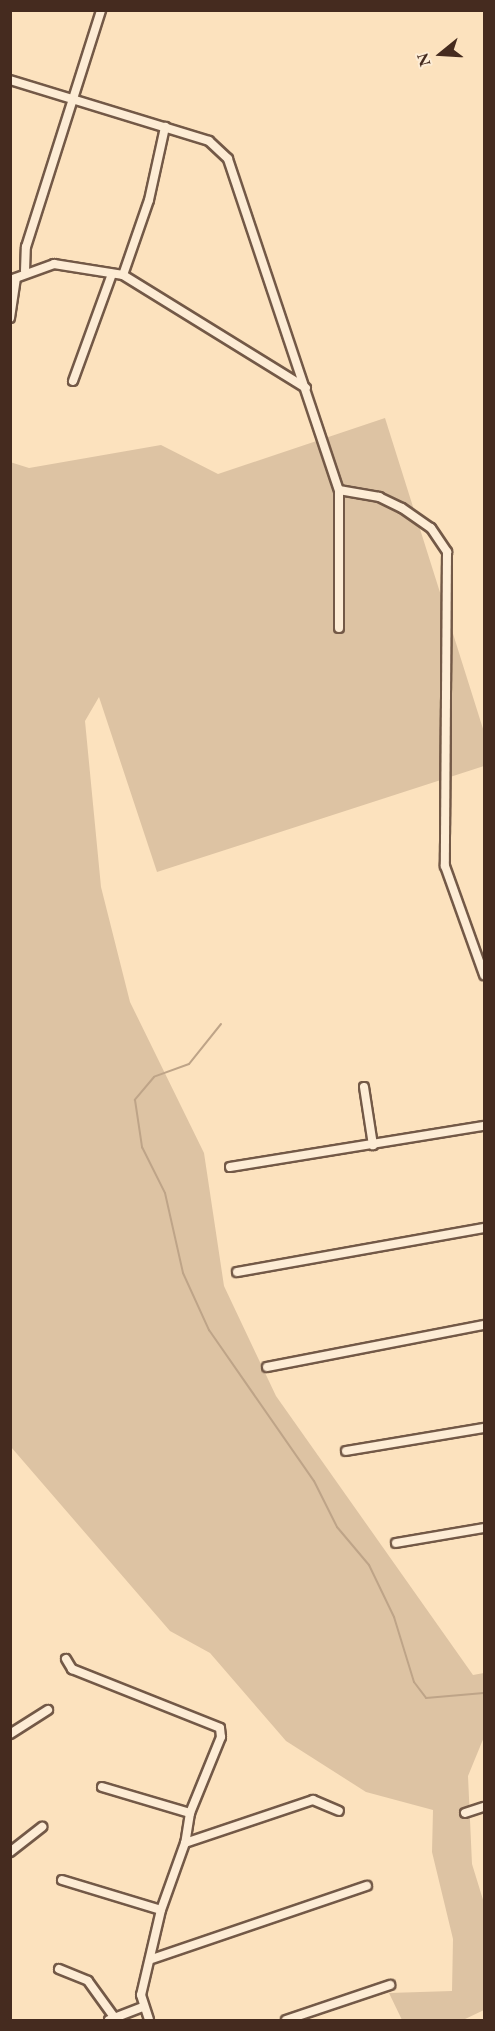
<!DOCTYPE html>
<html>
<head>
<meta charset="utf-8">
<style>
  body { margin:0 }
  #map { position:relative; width:495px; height:2031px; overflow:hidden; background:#fce2be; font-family:"EB Garamond",serif }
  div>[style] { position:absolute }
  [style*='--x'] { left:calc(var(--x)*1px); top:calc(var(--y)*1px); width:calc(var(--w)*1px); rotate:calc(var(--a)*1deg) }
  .green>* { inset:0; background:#ddc3a3 }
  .stream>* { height:2px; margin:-1px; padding:0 1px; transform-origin:1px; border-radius:1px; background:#bea488 }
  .roads { filter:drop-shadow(2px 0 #735947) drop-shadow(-2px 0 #735947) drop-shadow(0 2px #735947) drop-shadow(0 -2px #735947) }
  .street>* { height:8px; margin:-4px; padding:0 4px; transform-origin:4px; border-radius:4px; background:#fdecd5 }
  span { translate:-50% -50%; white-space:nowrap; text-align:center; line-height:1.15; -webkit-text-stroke:4.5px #fdecd5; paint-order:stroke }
  .frame { position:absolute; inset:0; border:12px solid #452b1f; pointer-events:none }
  .north { position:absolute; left:411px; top:24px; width:60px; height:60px; -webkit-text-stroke:4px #fdecd5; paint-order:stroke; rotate:252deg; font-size:16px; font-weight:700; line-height:24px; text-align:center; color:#452b1f }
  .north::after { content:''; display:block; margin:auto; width:21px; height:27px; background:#452b1f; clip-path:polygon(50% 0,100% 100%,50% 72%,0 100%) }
</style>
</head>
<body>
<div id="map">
  <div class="green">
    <div style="clip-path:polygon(385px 418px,484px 732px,484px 766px,157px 872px,99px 697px,85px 721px,101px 887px,130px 1002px,204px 1153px,224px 1286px,276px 1396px,473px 1675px,484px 1673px,484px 1737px,468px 1776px,472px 1864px,484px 1903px,484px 2010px,463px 2020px,402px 2020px,389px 1993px,452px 1991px,453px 1939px,432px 1852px,433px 1810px,366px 1792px,286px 1741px,210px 1653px,170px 1631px,11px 1447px,10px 462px,29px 468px,161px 445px,218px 474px)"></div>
  </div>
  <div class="stream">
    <div style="--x:221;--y:1024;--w:51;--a:128.7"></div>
    <div style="--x:189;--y:1064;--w:37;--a:160"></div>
    <div style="--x:154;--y:1077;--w:30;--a:130"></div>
    <div style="--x:135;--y:1100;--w:48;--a:81.5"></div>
    <div style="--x:142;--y:1147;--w:51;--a:63.4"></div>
    <div style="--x:165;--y:1193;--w:82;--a:77.3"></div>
    <div style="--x:183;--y:1273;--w:63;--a:65.5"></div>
    <div style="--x:209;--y:1330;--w:184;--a:55.2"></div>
    <div style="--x:314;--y:1481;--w:51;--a:63.4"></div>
    <div style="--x:337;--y:1527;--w:50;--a:49.9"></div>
    <div style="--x:369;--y:1565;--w:58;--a:64.3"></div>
    <div style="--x:394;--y:1617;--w:68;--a:72.9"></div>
    <div style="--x:414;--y:1682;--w:20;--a:53"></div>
    <div style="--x:426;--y:1698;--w:58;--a:-4.9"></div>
  </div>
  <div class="roads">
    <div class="street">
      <div style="--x:10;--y:80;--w:208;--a:17"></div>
      <div style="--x:209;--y:141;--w:26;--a:43"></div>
      <div style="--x:228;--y:159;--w:349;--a:71.5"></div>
      <div style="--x:339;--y:490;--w:138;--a:90"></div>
      <div style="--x:25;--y:271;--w:24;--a:-88"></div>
      <div style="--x:26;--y:247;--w:249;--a:-72.4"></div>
      <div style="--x:123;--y:275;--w:215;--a:31.7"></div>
      <div style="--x:10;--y:280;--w:47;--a:-20"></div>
      <div style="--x:54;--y:264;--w:70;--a:9.1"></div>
      <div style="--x:123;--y:275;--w:79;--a:-70.9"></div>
      <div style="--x:149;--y:200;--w:75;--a:-77.6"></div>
      <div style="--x:10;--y:318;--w:40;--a:-81.5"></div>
      <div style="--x:73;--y:381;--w:114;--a:-70"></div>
      <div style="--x:339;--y:490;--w:41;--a:9.9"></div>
      <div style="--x:379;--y:497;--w:25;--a:26"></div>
      <div style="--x:402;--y:508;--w:35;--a:35"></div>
      <div style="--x:431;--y:528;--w:29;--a:56"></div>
      <div style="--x:447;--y:552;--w:314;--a:90.4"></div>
      <div style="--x:445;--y:866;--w:116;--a:70.3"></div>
      <div style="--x:364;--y:1087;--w:59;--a:81.2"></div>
      <div style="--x:230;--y:1167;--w:257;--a:-9.2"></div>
      <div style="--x:237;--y:1272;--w:251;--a:-10.1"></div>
      <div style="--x:267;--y:1367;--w:221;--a:-11"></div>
      <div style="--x:346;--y:1451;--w:140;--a:-9.5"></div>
      <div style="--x:396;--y:1543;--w:89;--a:-9.7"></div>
      <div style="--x:66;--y:1659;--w:12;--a:59"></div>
      <div style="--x:72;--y:1669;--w:159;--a:21.7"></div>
      <div style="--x:220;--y:1728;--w:9;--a:84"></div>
      <div style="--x:221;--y:1737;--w:82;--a:112.2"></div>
      <div style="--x:190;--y:1813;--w:30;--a:99"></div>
      <div style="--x:185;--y:1843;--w:71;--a:109.7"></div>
      <div style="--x:161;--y:1910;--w:87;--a:103.2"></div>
      <div style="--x:141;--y:1995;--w:26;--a:72"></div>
      <div style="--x:10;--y:1734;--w:45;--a:-32.3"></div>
      <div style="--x:102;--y:1787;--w:92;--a:16.5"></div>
      <div style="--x:465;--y:1813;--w:20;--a:-18"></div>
      <div style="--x:185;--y:1843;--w:135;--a:-18.6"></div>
      <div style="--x:313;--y:1800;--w:28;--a:23"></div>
      <div style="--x:10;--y:1852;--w:41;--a:-38"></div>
      <div style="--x:62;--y:1880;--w:103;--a:16.9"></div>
      <div style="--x:152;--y:1959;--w:227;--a:-18.8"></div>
      <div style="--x:59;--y:1969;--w:31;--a:22"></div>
      <div style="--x:88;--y:1981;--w:44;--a:54.2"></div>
      <div style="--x:109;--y:2020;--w:36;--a:-21"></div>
      <div style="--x:286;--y:2020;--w:110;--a:-18.6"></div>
    </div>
  </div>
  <div class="frame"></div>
  <div class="north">N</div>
</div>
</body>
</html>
